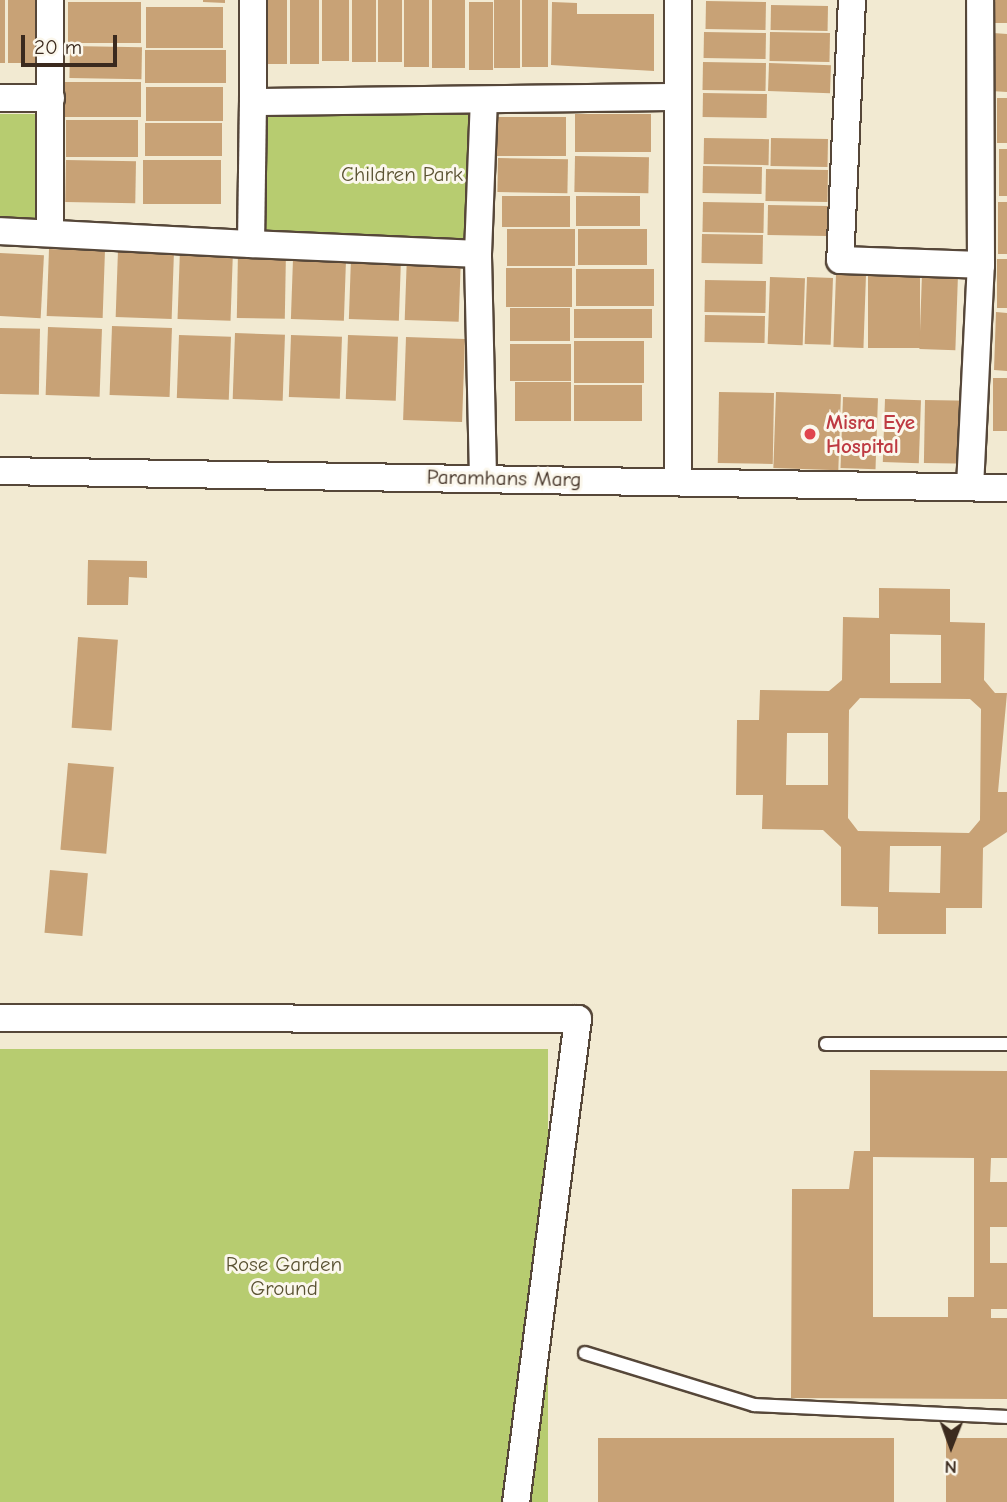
<!DOCTYPE html>
<html>
<head>
<meta charset="utf-8">
<style>
  body { margin:0 }
  #map { position:relative; width:1007px; height:1502px; overflow:hidden; background:#f2ead2; font-family:"Comic Neue",sans-serif }
  div>[style] { position:absolute }
  [style*='--x'] { left:calc(var(--x)*1px); top:calc(var(--y)*1px); width:calc(var(--w)*1px); rotate:calc(var(--a)*1deg) }
  .green>* { inset:0; background:#b7cc70; transform-origin:0 0 }
  .building>* { inset:0; background:#c8a276; transform-origin:0 0 }
  .roads { filter:drop-shadow(2px 0 #564739) drop-shadow(-2px 0 #564739) drop-shadow(0 2px #564739) drop-shadow(0 -2px #564739) }
  .service>* { height:12px; margin:-6px; padding:0 6px; transform-origin:6px; border-radius:6px; background:#fff }
  .minor>* { height:26px; margin:-13px; padding:0 13px; transform-origin:13px; border-radius:13px; background:#fff }
  .dots>* { width:19px; height:19px; translate:-50% -50%; box-sizing:border-box; border:4px solid #fbf7ec; border-radius:50% }
  span { translate:-50% -50%; white-space:nowrap; text-align:center; line-height:1.15; -webkit-text-stroke:6px #fbf7ec; paint-order:stroke }
  .park-label { font-size:21px; color:#5a5232 }
  .health-label { font-size:21px; color:#be3a42; font-weight:700 }
  .left { translate:0 -50%; text-align:left }
  .street-label { font-size:21px; color:#3b2a1e }
  .north { position:absolute; left:916px; top:1411px; width:70px; height:70px; -webkit-text-stroke:5px #fbf7ec; paint-order:stroke; rotate:181deg; font-size:19px; font-weight:700; line-height:28px; text-align:center; color:#3b2a1e }
  .north::after { content:''; display:block; margin:auto; width:24px; height:32px; background:#3b2a1e; clip-path:polygon(50% 0,100% 100%,50% 72%,0 100%) }
  .scale { position:absolute; left:21px; top:35px; width:96px; height:32px; box-sizing:border-box; border:4px solid #3b2a1e; border-top:0; padding-left:9px; font-size:21px; line-height:24px; white-space:nowrap; color:#3b2a1e; -webkit-text-stroke:5px #fbf7ec; paint-order:stroke }
</style>
</head>
<body>
<div id="map">
  <div class="green">
    <div style="clip-path:polygon(474px 100px,478px 254px,253px 236px,259px 101px)"></div>
    <div style="left:0;top:114px;width:38px;height:104px"></div>
    <div style="left:0;top:1049px;width:548px;height:453px"></div>
  </div>
  <div class="building">
    <div style="left:0;top:0;width:5px;height:63px"></div>
    <div style="left:8px;top:0;width:30px;height:63px"></div>
    <div style="clip-path:polygon(203px 0,225px 0,225px 3px,203px 2px)"></div>
    <div style="left:262px;top:0;width:25px;height:64px"></div>
    <div style="left:290px;top:0;width:29px;height:64px"></div>
    <div style="left:322px;top:0;width:27px;height:61px"></div>
    <div style="left:352px;top:0;width:24px;height:62px"></div>
    <div style="left:378px;top:0;width:24px;height:62px"></div>
    <div style="left:404px;top:0;width:25px;height:67px"></div>
    <div style="left:432px;top:0;width:33px;height:68px"></div>
    <div style="left:494px;top:0;width:26px;height:68px"></div>
    <div style="left:522px;top:0;width:26px;height:67px"></div>
    <div style="left:992px;top:0;width:15px;height:23px"></div>
    <div style="left:706px;top:1px;width:60px;height:28px;rotate:1deg"></div>
    <div style="left:68px;top:2px;width:73px;height:41px"></div>
    <div style="left:469px;top:2px;width:24px;height:68px"></div>
    <div style="clip-path:polygon(552px 2px,577px 3px,577px 14px,654px 14px,654px 71px,551px 65px)"></div>
    <div style="left:771px;top:5px;width:57px;height:25px;rotate:1deg"></div>
    <div style="left:146px;top:7px;width:77px;height:41px"></div>
    <div style="left:704px;top:32px;width:62px;height:26px;rotate:1deg"></div>
    <div style="left:770px;top:32px;width:60px;height:29px;rotate:1deg"></div>
    <div style="clip-path:polygon(993px 33px,1007px 34px,1007px 92px,991px 91px)"></div>
    <div style="left:70px;top:46px;width:72px;height:32px;rotate:1deg"></div>
    <div style="left:145px;top:50px;width:81px;height:33px"></div>
    <div style="left:703px;top:62px;width:63px;height:28px;rotate:1deg"></div>
    <div style="left:769px;top:63px;width:62px;height:28px;rotate:2deg"></div>
    <div style="left:65px;top:82px;width:76px;height:35px"></div>
    <div style="left:146px;top:87px;width:77px;height:34px"></div>
    <div style="left:703px;top:93px;width:64px;height:24px;rotate:1deg"></div>
    <div style="left:997px;top:98px;width:10px;height:45px"></div>
    <div style="left:575px;top:114px;width:76px;height:38px"></div>
    <div style="left:497px;top:117px;width:69px;height:39px"></div>
    <div style="left:66px;top:120px;width:72px;height:37px"></div>
    <div style="left:145px;top:123px;width:77px;height:33px"></div>
    <div style="left:704px;top:138px;width:65px;height:26px;rotate:1deg"></div>
    <div style="left:771px;top:138px;width:57px;height:28px;rotate:1deg"></div>
    <div style="left:999px;top:149px;width:8px;height:47px"></div>
    <div style="left:575px;top:156px;width:74px;height:36px;rotate:1deg"></div>
    <div style="left:498px;top:158px;width:70px;height:34px;rotate:1deg"></div>
    <div style="left:66px;top:160px;width:70px;height:42px;rotate:1deg"></div>
    <div style="left:143px;top:160px;width:78px;height:44px"></div>
    <div style="left:703px;top:166px;width:59px;height:27px;rotate:1deg"></div>
    <div style="left:766px;top:169px;width:62px;height:32px;rotate:1deg"></div>
    <div style="left:502px;top:196px;width:68px;height:31px"></div>
    <div style="left:576px;top:196px;width:64px;height:30px"></div>
    <div style="left:703px;top:202px;width:61px;height:30px;rotate:1deg"></div>
    <div style="left:998px;top:202px;width:9px;height:52px"></div>
    <div style="left:768px;top:205px;width:60px;height:30px;rotate:1deg"></div>
    <div style="left:507px;top:229px;width:68px;height:37px"></div>
    <div style="left:578px;top:229px;width:69px;height:36px"></div>
    <div style="left:702px;top:234px;width:61px;height:29px;rotate:1deg"></div>
    <div style="left:49px;top:249px;width:56px;height:67px;rotate:2deg"></div>
    <div style="left:180px;top:249px;width:53px;height:70px;rotate:2deg"></div>
    <div style="left:118px;top:250px;width:56px;height:67px;rotate:2deg"></div>
    <div style="left:238px;top:250px;width:48px;height:68px;rotate:1deg"></div>
    <div style="left:0;top:253px;width:44px;height:63px;rotate:3deg"></div>
    <div style="left:407px;top:254px;width:54px;height:66px;rotate:2deg"></div>
    <div style="left:351px;top:258px;width:50px;height:61px;rotate:2deg"></div>
    <div style="left:293px;top:259px;width:53px;height:60px;rotate:2deg"></div>
    <div style="left:997px;top:259px;width:10px;height:49px"></div>
    <div style="left:506px;top:268px;width:66px;height:39px"></div>
    <div style="left:576px;top:269px;width:78px;height:37px"></div>
    <div style="left:836px;top:274px;width:30px;height:73px;rotate:2deg"></div>
    <div style="left:868px;top:274px;width:52px;height:74px"></div>
    <div style="left:922px;top:274px;width:36px;height:75px;rotate:2deg"></div>
    <div style="left:770px;top:277px;width:35px;height:67px;rotate:2deg"></div>
    <div style="left:807px;top:277px;width:26px;height:67px;rotate:2deg"></div>
    <div style="left:705px;top:280px;width:61px;height:32px;rotate:1deg"></div>
    <div style="left:510px;top:308px;width:60px;height:33px"></div>
    <div style="left:574px;top:309px;width:78px;height:29px"></div>
    <div style="clip-path:polygon(996px 312px,1007px 313px,1007px 371px,994px 370px)"></div>
    <div style="left:705px;top:315px;width:60px;height:27px;rotate:1deg"></div>
    <div style="left:112px;top:326px;width:60px;height:69px;rotate:2deg"></div>
    <div style="left:48px;top:327px;width:54px;height:68px;rotate:2deg"></div>
    <div style="left:0;top:328px;width:40px;height:66px;rotate:1deg"></div>
    <div style="left:235px;top:333px;width:50px;height:66px;rotate:2deg"></div>
    <div style="left:179px;top:335px;width:52px;height:63px;rotate:2deg"></div>
    <div style="left:291px;top:335px;width:51px;height:62px;rotate:2deg"></div>
    <div style="left:348px;top:335px;width:50px;height:64px;rotate:2deg"></div>
    <div style="left:406px;top:337px;width:59px;height:83px;rotate:2deg"></div>
    <div style="left:574px;top:341px;width:70px;height:42px"></div>
    <div style="left:510px;top:344px;width:61px;height:37px"></div>
    <div style="left:993px;top:378px;width:14px;height:53px"></div>
    <div style="left:571px;top:382px;width:39px;height:56px;rotate:90deg"></div>
    <div style="left:574px;top:385px;width:68px;height:36px"></div>
    <div style="left:719px;top:392px;width:55px;height:71px;rotate:1deg"></div>
    <div style="left:776px;top:392px;width:65px;height:76px;rotate:2deg"></div>
    <div style="left:843px;top:397px;width:35px;height:71px;rotate:2deg"></div>
    <div style="left:885px;top:399px;width:36px;height:63px;rotate:2deg"></div>
    <div style="left:925px;top:400px;width:46px;height:63px;rotate:1deg"></div>
    <div style="clip-path:polygon(88px 560px,147px 561px,147px 578px,129px 577px,128px 605px,87px 605px)"></div>
    <div style="clip-path:polygon(evenodd,879px 588px,950px 589px,950px 622px,985px 623px,984px 680px,995px 693px,1007px 693px,998px 792px,1007px 792px,1007px 832px,983px 848px,982px 908px,946px 908px,946px 934px,878px 934px,878px 907px,841px 906px,841px 847px,823px 830px,762px 829px,763px 795px,736px 795px,737px 720px,759px 720px,760px 690px,829px 691px,842px 680px,843px 617px,879px 618px,879px 588px,890px 634px,941px 635px,941px 683px,890px 683px,890px 634px,879px 588px,860px 698px,970px 699px,981px 709px,980px 820px,969px 833px,858px 831px,848px 818px,849px 710px,860px 698px,879px 588px,787px 733px,828px 733px,828px 785px,786px 785px,787px 733px,879px 588px,890px 846px,941px 846px,940px 893px,889px 892px,890px 846px)"></div>
    <div style="left:78px;top:637px;width:40px;height:91px;rotate:4deg"></div>
    <div style="left:68px;top:763px;width:46px;height:87px;rotate:5deg"></div>
    <div style="left:50px;top:870px;width:38px;height:63px;rotate:5deg"></div>
    <div style="clip-path:polygon(evenodd,870px 1070px,1007px 1071px,1007px 1158px,991px 1158px,990px 1182px,1007px 1182px,1007px 1227px,990px 1227px,990px 1263px,1007px 1263px,1007px 1309px,991px 1309px,991px 1318px,1007px 1318px,1007px 1399px,791px 1398px,792px 1189px,849px 1189px,854px 1151px,870px 1151px,870px 1070px,873px 1157px,974px 1158px,974px 1297px,948px 1297px,948px 1317px,873px 1317px,873px 1157px)"></div>
    <div style="left:598px;top:1438px;width:296px;height:64px"></div>
    <div style="left:946px;top:1438px;width:61px;height:64px"></div>
  </div>
  <div class="roads">
    <div class="service">
      <div style="--x:826;--y:1044;--w:181;--a:0"></div>
      <div style="--x:585;--y:1353;--w:177;--a:17.1"></div>
      <div style="--x:754;--y:1405;--w:253;--a:2.7"></div>
    </div>
    <div class="minor">
      <div style="--x:852;--y:0;--w:260;--a:92.6"></div>
      <div style="--x:840;--y:260;--w:141;--a:2"></div>
      <div style="--x:0;--y:98;--w:51;--a:0"></div>
      <div style="--x:253;--y:102;--w:102;--a:-90"></div>
      <div style="--x:50;--y:230;--w:230;--a:-90"></div>
      <div style="--x:0;--y:231;--w:251;--a:3"></div>
      <div style="--x:251;--y:244;--w:142;--a:-89.2"></div>
      <div style="--x:253;--y:102;--w:424;--a:-0.7"></div>
      <div style="--x:251;--y:244;--w:227;--a:2.5"></div>
      <div style="--x:0;--y:471;--w:1007;--a:0.97"></div>
      <div style="--x:483;--y:477;--w:223;--a:-91.3"></div>
      <div style="--x:478;--y:254;--w:154;--a:-87.8"></div>
      <div style="--x:678;--y:481;--w:481;--a:-90"></div>
      <div style="--x:970;--y:487;--w:222;--a:-87.2"></div>
      <div style="--x:981;--y:265;--w:265;--a:-90.2"></div>
      <div style="--x:0;--y:1018;--w:578;--a:0.1"></div>
      <div style="--x:578;--y:1019;--w:487;--a:97.3"></div>
    </div>
  </div>
  <div class="dots">
    <div style="left:810px;top:434px;background:#e0444e"></div>
  </div>
  <div class="park-label">
    <span style="left:402px;top:174px">Children Park</span>
    <span style="left:284px;top:1276px">Rose Garden<br>Ground</span>
  </div>
  <div class="health-label">
    <span class="left" style="left:826px;top:434px">Misra Eye<br>Hospital</span>
  </div>
  <div class="street-label">
    <span style="left:504px;top:478px;rotate:1deg">Paramhans Marg</span>
  </div>
  <div class="north">N</div>
  <div class="scale">20 m</div>
</div>
</body>
</html>
